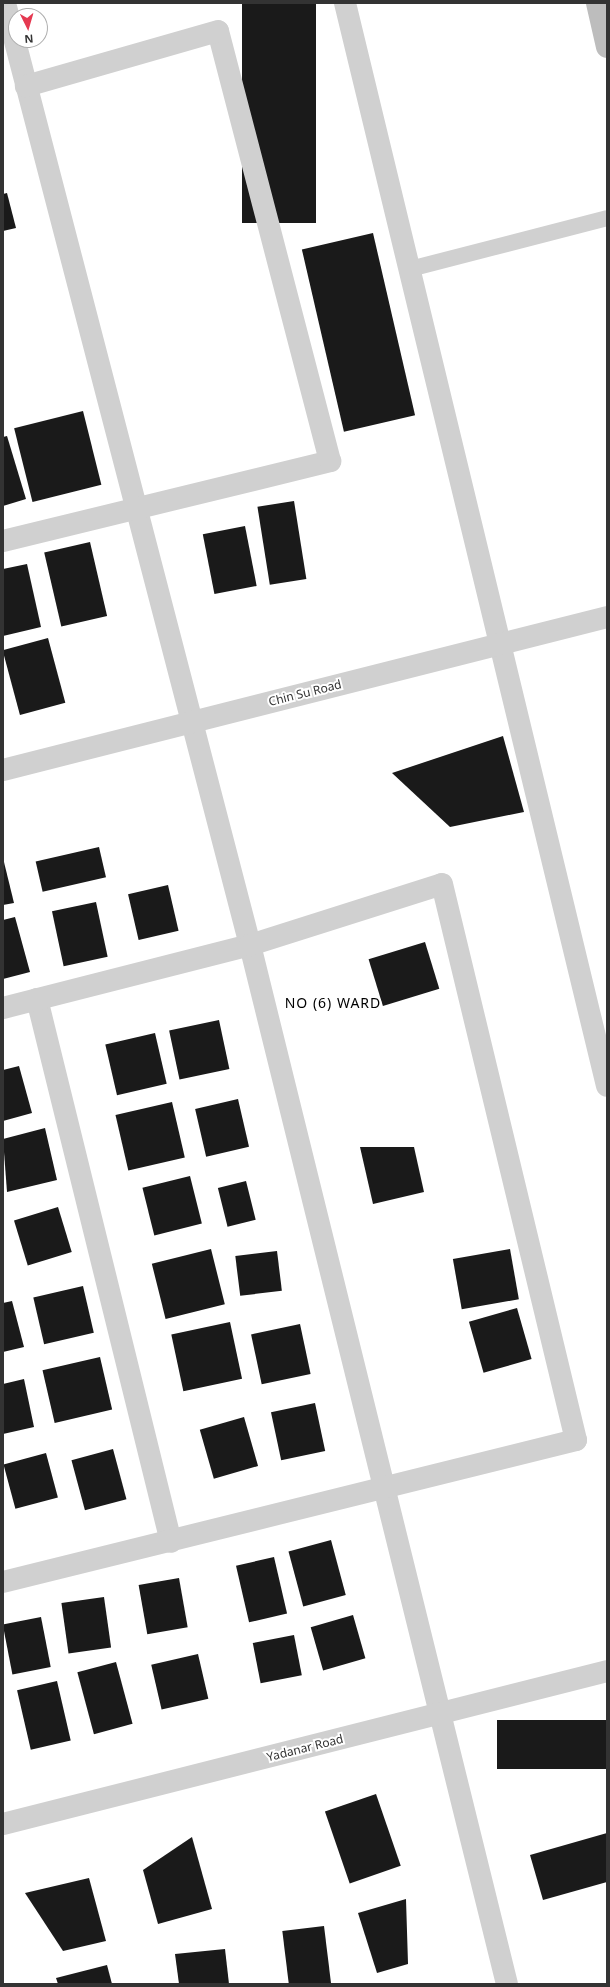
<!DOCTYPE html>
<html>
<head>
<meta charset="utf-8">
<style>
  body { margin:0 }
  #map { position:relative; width:610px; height:1987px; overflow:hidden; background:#fff; font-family:"Noto Sans",sans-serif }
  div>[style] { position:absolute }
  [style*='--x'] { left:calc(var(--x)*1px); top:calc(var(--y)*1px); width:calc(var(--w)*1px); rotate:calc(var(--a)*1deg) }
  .building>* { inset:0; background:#1a1a1a; transform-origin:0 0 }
  .lane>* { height:16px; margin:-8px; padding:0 8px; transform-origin:8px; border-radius:8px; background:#d0d0d0 }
  .street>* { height:22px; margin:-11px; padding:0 11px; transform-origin:11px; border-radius:11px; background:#d0d0d0 }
  .secondary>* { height:22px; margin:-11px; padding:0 11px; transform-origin:11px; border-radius:11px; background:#bdbdbd }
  span { translate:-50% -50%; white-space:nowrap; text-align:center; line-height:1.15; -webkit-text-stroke:4px #fff; paint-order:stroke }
  .street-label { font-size:12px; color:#333 }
  .quarter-label { font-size:14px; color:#000; letter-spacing:1px }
  .frame { position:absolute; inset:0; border:4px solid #333; pointer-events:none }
  .north { position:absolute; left:8px; top:8px; width:40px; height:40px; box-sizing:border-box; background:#fff; border:1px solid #adadad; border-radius:50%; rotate:175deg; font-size:11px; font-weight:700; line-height:16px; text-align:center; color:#333 }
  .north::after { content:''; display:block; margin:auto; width:14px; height:18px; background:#e53951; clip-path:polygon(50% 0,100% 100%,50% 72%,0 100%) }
</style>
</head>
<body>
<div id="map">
  <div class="building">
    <div style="left:242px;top:3px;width:74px;height:220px"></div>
    <div style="clip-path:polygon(7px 193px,16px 228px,3px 231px,3px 194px)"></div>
    <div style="left:373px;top:233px;width:187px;height:73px;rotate:77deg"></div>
    <div style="left:83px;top:411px;width:76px;height:71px;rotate:76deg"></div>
    <div style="clip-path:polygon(7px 436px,26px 499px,3px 506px,3px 437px)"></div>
    <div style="left:294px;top:501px;width:79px;height:37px;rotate:81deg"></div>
    <div style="left:245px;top:526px;width:61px;height:43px;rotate:79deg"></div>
    <div style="left:90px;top:542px;width:76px;height:47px;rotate:77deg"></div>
    <div style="clip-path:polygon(27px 564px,41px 627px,3px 636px,3px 569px)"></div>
    <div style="left:48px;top:638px;width:67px;height:47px;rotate:75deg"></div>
    <div style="clip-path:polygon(503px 736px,524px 812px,450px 827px,392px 773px)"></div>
    <div style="left:99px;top:847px;width:31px;height:65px;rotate:77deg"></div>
    <div style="clip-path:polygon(3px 858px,14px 903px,3px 905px)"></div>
    <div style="left:168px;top:885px;width:47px;height:41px;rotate:77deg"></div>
    <div style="left:96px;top:902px;width:56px;height:45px;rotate:78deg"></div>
    <div style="clip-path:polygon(15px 917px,30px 972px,3px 979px,3px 920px)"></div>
    <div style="left:425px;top:942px;width:49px;height:59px;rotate:73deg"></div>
    <div style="left:219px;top:1020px;width:50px;height:51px;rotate:78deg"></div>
    <div style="left:155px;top:1033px;width:52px;height:51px;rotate:77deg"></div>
    <div style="clip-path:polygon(19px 1066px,32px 1113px,3px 1121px,3px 1070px)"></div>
    <div style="left:238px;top:1099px;width:49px;height:44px;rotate:77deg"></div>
    <div style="left:172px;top:1102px;width:57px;height:58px;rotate:77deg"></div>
    <div style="clip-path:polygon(45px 1128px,57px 1180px,7px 1192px,3px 1139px)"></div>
    <div style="clip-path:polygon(360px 1147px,414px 1147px,424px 1192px,373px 1204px)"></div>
    <div style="left:190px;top:1176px;width:49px;height:49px;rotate:76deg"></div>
    <div style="left:246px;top:1181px;width:40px;height:29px;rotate:76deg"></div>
    <div style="left:58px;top:1207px;width:47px;height:46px;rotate:73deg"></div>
    <div style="left:211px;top:1249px;width:57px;height:61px;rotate:76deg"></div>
    <div style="left:510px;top:1249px;width:51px;height:58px;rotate:80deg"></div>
    <div style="left:277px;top:1251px;width:40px;height:42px;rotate:83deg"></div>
    <div style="left:83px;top:1286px;width:48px;height:51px;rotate:77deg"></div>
    <div style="clip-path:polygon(12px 1301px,24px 1347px,3px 1352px,3px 1303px)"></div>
    <div style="left:517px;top:1308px;width:53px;height:50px;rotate:74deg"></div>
    <div style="left:230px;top:1322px;width:58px;height:60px;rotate:78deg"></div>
    <div style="left:300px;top:1324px;width:51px;height:50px;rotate:78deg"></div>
    <div style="left:100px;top:1357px;width:54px;height:59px;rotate:77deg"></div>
    <div style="clip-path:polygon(24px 1379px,34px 1427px,3px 1434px,3px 1384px)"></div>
    <div style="left:315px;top:1403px;width:49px;height:45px;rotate:78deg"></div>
    <div style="left:244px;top:1417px;width:51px;height:46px;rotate:74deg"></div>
    <div style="left:113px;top:1449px;width:52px;height:43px;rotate:75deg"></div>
    <div style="left:46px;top:1453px;width:46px;height:44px;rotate:75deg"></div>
    <div style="left:331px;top:1540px;width:57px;height:44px;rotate:75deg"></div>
    <div style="left:274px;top:1557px;width:58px;height:39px;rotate:77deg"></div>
    <div style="left:179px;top:1578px;width:50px;height:41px;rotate:80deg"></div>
    <div style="left:104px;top:1597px;width:51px;height:43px;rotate:82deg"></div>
    <div style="left:353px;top:1615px;width:45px;height:44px;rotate:74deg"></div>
    <div style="left:41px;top:1617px;width:51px;height:39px;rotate:79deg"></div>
    <div style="left:294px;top:1635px;width:41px;height:42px;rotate:79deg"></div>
    <div style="left:198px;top:1654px;width:46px;height:48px;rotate:77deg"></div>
    <div style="left:116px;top:1662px;width:64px;height:40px;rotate:75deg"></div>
    <div style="left:57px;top:1681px;width:61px;height:41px;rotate:77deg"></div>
    <div style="left:607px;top:1720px;width:49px;height:110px;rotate:90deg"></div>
    <div style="left:376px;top:1794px;width:76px;height:54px;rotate:71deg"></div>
    <div style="clip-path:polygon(607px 1833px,607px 1882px,543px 1900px,530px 1855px)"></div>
    <div style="clip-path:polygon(192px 1837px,212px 1909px,158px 1924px,143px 1870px)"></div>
    <div style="clip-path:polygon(89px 1878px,106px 1941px,63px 1951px,25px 1893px)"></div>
    <div style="clip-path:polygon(406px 1899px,408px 1964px,377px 1973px,358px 1913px)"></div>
    <div style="left:324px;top:1926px;width:58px;height:42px;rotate:83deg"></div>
    <div style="clip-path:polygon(225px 1949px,229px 1984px,179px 1984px,175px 1954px)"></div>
    <div style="clip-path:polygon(107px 1965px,112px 1984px,58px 1984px,56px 1978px)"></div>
  </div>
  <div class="lane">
    <div style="--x:410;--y:269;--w:203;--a:-14.5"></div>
  </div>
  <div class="street">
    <div style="--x:5;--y:3;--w:973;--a:75.42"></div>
    <div style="--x:250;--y:945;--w:1070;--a:76.11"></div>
    <div style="--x:345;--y:3;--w:1114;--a:76.4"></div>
    <div style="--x:3;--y:541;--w:337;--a:-13.7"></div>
    <div style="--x:330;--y:461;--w:444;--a:-104.6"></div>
    <div style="--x:218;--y:31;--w:200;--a:164"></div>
    <div style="--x:3;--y:770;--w:623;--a:-14.21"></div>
    <div style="--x:37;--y:999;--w:559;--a:76.14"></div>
    <div style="--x:3;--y:1008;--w:255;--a:-14.3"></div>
    <div style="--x:250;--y:945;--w:201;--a:-17.6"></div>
    <div style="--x:442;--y:884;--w:572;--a:76.45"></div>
    <div style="--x:576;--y:1440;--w:590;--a:166.08"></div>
    <div style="--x:3;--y:1824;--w:623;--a:-14.21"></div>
  </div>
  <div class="secondary">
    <div style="--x:597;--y:3;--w:45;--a:77.2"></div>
  </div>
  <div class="street-label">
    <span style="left:305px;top:693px;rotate:-14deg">Chin Su Road</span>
    <span style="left:305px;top:1748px;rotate:-14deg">Yadanar Road</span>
  </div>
  <div class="quarter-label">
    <span style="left:333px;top:1003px">NO (6) WARD</span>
  </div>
  <div class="frame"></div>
  <div class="north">N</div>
</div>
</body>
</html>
